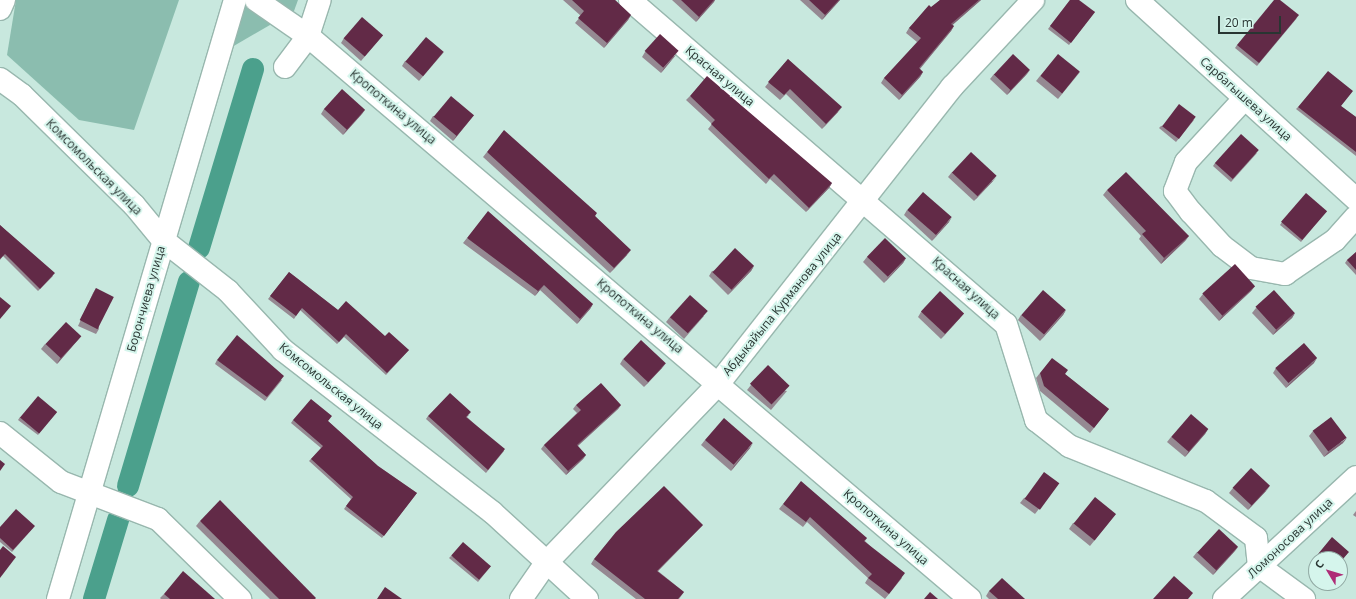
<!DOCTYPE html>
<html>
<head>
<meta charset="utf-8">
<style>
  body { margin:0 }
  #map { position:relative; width:1356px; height:599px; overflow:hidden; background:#c8e8de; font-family:"Open Sans",sans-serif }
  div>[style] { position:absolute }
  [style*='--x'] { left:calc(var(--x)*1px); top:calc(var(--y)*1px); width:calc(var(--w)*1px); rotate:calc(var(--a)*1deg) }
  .green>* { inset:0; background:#8bbdaf }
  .canal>* { height:22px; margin:-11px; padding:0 11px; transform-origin:11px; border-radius:11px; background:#4ba08c }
  .roads { filter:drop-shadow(1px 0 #98b7ae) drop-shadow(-1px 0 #98b7ae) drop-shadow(0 1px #98b7ae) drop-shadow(0 -1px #98b7ae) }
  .minor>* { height:22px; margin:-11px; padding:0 11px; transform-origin:11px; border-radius:11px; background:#fff }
  .wall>* { inset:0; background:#958992 }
  .shaded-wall>* { inset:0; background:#816374 }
  .building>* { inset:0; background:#622a47; transform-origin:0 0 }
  span { translate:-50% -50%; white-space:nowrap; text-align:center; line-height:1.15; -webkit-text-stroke:4px #d5f5ec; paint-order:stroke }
  .street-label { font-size:12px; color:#293532 }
  .north { position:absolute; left:1308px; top:551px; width:40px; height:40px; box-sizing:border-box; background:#d5f5ec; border:1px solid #90a8a2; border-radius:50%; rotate:308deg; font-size:11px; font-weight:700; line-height:16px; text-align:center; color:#293532 }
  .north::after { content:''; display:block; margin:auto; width:14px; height:18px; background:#ae2c77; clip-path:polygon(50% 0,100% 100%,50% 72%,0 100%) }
  .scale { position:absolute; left:1218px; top:16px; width:63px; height:18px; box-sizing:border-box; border:2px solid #293532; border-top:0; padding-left:5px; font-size:12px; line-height:14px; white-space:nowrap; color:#293532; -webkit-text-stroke:3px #d5f5ec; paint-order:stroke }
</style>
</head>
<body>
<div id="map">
  <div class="green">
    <div style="clip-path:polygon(16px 0,179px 0,134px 130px,79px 120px,7px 55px)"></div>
    <div style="clip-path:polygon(247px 0,298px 0,294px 11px,232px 47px)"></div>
  </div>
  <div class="canal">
    <div style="--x:199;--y:248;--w:187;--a:-73.2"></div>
    <div style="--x:128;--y:486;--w:213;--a:-73.4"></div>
    <div style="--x:94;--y:599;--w:83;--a:-73.1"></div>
  </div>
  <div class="roads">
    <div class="minor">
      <div style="--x:256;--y:0;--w:63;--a:34.7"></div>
      <div style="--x:308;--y:36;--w:869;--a:40.38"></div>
      <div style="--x:630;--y:0;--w:496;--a:40.8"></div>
      <div style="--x:1006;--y:324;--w:101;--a:72.6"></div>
      <div style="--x:1036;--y:420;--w:42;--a:38.2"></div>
      <div style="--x:1069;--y:446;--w:148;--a:21.9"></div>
      <div style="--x:1206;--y:501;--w:62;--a:36.5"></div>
      <div style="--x:1256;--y:538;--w:28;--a:84"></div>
      <div style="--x:1259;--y:566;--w:56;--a:36.3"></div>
      <div style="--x:1137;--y:0;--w:296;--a:42.3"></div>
      <div style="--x:0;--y:9;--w:10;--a:-66"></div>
      <div style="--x:285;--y:67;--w:39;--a:-53"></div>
      <div style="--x:308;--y:36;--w:38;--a:-72"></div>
      <div style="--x:0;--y:79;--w:27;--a:36"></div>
      <div style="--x:22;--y:95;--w:157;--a:44.5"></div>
      <div style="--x:134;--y:205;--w:45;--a:50.4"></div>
      <div style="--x:163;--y:240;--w:83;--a:38.1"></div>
      <div style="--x:228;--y:291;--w:81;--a:47"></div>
      <div style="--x:283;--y:350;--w:264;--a:37.8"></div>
      <div style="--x:492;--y:512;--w:129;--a:42.5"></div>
      <div style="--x:1245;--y:98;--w:87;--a:132.7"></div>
      <div style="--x:1186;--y:162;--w:31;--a:111"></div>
      <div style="--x:1175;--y:191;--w:26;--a:53"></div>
      <div style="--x:1191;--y:212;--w:46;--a:47.6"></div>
      <div style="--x:1222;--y:246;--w:36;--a:37"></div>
      <div style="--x:1251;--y:268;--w:35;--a:10"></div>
      <div style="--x:1285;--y:274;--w:60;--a:-34.2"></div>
      <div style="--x:1335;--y:240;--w:31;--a:-48"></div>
      <div style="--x:0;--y:433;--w:78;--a:38.8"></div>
      <div style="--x:61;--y:482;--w:104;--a:20.9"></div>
      <div style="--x:158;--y:519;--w:115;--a:44.3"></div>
      <div style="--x:58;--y:599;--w:625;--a:-73.54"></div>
      <div style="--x:521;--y:599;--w:44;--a:-55.2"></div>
      <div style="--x:546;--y:563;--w:250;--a:-46.1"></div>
      <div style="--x:719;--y:383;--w:377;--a:-51.8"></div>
      <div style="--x:952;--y:87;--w:119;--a:-47"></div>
      <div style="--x:1224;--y:599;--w:180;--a:-42.7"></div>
    </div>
  </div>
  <div class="wall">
    <div style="clip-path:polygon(563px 0,615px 0,631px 15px,628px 20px,604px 48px,575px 23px,581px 16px)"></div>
    <div style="clip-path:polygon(672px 0,715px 0,696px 22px)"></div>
    <div style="clip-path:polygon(800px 0,840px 0,822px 20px)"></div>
    <div style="clip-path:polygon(940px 0,981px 0,952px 25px,954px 26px,951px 31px,920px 69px,923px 72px,920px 77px,899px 100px,881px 83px,884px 78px,917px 42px,906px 33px,909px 28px)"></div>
    <div style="clip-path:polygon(1070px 0,1095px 12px,1069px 45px,1048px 29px)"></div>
    <div style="clip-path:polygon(1297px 18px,1257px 66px,1235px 48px,1237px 45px)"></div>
    <div style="clip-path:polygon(383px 35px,361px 61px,341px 43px,344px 38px)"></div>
    <div style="clip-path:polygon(444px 52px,419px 81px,402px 66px,405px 61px)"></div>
    <div style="clip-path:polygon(645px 52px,675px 56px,661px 73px,642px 57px)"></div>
    <div style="clip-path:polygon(788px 59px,838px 112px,822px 129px,786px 94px,780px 100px,765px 87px)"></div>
    <div style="clip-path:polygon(1030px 70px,1026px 75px,1007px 95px,990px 79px,994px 74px)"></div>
    <div style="clip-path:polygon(1080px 72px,1058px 99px,1036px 81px,1040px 76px)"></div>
    <div style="clip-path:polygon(690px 96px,832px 183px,829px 188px,806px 212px,770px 179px,766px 184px,708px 129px,712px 124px,686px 100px)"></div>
    <div style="clip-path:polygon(1341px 106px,1356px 117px,1356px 156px,1296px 109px,1298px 107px)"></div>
    <div style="clip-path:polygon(324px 109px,365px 110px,361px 115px,343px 135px,321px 114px)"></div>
    <div style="clip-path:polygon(474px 115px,453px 141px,430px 121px,433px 116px)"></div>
    <div style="clip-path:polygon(1194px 120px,1176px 142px,1159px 128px,1161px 126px)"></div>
    <div style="clip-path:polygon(487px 152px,595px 216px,627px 255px,610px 273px,483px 157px)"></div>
    <div style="clip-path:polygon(1257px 153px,1231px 182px,1213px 166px,1215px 163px)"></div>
    <div style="clip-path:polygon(952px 172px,993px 181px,974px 201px,948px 177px)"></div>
    <div style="clip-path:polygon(1107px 190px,1189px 236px,1185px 241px,1161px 264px,1139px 239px,1141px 236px,1103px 195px)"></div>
    <div style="clip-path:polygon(907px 210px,949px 222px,932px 241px,904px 215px)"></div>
    <div style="clip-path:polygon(1325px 213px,1301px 242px,1280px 225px,1282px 222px)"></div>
    <div style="clip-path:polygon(0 225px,53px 276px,38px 291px,3px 256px,0 260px)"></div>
    <div style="clip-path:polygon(467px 238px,593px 304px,590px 309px,577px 324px,540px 290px,535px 296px,463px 243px)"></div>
    <div style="clip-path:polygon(1356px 252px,1356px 275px,1345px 263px,1347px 260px)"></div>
    <div style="clip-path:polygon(867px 257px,906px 258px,903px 263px,884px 283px,863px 262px)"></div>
    <div style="clip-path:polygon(754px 266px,751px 271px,728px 295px,709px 276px,712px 271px)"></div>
    <div style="clip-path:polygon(289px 272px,338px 310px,409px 350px,386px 375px,344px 337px,337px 344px,300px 310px,294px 319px,268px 299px)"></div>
    <div style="clip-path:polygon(1255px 286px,1251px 291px,1219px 321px,1199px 299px,1203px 294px)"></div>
    <div style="clip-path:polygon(96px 288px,99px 329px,96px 334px,78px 326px,93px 293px)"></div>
    <div style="clip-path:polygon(1256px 308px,1295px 313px,1292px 318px,1273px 335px,1252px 313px)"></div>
    <div style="clip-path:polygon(1066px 310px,1063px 315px,1040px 341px,1018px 320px,1021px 315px)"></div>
    <div style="clip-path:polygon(921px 312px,960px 318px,941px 339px,918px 317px)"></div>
    <div style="clip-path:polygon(704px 316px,684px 339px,666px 322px,670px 317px)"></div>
    <div style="clip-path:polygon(81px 336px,77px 341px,57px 364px,41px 349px,45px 344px)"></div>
    <div style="clip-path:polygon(623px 359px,662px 368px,644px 387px,620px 364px)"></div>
    <div style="clip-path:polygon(217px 360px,282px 380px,265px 401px,215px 364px)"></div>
    <div style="clip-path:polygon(1314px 363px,1286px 388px,1273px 373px,1276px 368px)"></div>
    <div style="clip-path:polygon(1040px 373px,1065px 374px,1109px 409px,1090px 433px,1040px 391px,1036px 378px)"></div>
    <div style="clip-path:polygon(751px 385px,787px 391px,771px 410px,747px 390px)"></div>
    <div style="clip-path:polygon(576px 405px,621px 405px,618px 409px,578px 446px,586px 455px,583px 459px,566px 475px,541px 449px,544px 445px,577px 413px,573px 409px)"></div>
    <div style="clip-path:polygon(57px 412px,38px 435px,18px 420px,20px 417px)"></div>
    <div style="clip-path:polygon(469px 415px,467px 417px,504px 451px,486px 473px,426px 419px,428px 416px)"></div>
    <div style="clip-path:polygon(293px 420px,328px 421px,378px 466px,417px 493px,382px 538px,344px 509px,351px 499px,309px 461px,321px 448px,291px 423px)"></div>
    <div style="clip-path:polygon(1208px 429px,1205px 434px,1185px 457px,1167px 442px,1171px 437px)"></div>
    <div style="clip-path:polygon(1313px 431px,1343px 443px,1324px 457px,1309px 436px)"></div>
    <div style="clip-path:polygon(705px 440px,750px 448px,731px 471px,701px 445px)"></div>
    <div style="clip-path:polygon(1055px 488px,1035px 514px,1020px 503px,1024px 498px)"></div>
    <div style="clip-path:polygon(1233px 488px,1266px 491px,1248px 510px,1229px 493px)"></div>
    <div style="clip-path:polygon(783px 504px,867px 538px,865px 541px,902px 578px,885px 599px,865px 583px,868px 578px,807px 522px,803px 527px,779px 509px)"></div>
    <div style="clip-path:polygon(1356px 511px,1356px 517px,1353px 515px)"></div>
    <div style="clip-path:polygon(1116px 514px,1090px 546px,1069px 529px,1073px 523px)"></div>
    <div style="clip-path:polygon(200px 521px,315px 599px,270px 599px,196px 526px)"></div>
    <div style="clip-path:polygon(703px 525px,699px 529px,658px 571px,684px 592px,679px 599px,636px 599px,591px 564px,594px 559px)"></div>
    <div style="clip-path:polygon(0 527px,33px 528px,12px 552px,0 542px)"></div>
    <div style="clip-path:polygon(1238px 547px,1234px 552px,1213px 575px,1193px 557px,1197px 552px)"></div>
    <div style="clip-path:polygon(1318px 554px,1347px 554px,1340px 563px,1340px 559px,1319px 559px,1316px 556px)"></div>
    <div style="clip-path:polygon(451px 556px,491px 566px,478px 582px,449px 558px)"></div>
    <div style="clip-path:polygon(989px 591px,1025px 599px,989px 599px,986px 596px)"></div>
    <div style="clip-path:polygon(164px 594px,215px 599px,161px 599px,160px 598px)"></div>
  </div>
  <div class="shaded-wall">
    <div style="clip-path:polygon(714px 0,715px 0,714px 2px,696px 22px,699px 17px)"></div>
    <div style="clip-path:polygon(839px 0,840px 0,822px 20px,825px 15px)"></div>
    <div style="clip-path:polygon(979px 0,981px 0,948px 29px,951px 24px)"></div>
    <div style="clip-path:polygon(631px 15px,628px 20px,604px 48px,607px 43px)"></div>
    <div style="clip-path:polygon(954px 26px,951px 31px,916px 73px,919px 68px)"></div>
    <div style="clip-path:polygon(679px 51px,675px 56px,661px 73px,664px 68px)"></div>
    <div style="clip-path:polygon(1030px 70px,1026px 75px,1007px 95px,1010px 90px)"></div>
    <div style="clip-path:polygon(923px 72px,920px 77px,899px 100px,902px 95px)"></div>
    <div style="clip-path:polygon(842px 107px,838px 112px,822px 129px,826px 124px)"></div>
    <div style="clip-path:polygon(365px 110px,361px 115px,343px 135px,346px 130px)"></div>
    <div style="clip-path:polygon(474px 115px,470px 120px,453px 141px,456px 136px)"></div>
    <div style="clip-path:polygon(997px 176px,993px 181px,974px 201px,978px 196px)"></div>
    <div style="clip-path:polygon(832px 183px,829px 188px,806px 212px,809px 208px)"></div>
    <div style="clip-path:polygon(952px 217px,949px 222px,932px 241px,936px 236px)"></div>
    <div style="clip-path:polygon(1189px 236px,1185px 241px,1161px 264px,1164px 258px)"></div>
    <div style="clip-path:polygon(631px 250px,627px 255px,610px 273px,614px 268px)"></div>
    <div style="clip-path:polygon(906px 258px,903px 263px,884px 283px,888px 278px)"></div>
    <div style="clip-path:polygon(754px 266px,751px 271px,728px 295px,732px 290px)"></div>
    <div style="clip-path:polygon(544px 285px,540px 290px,535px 296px,538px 291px)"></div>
    <div style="clip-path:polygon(1255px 286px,1251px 291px,1219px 321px,1222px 316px)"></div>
    <div style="clip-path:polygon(593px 304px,590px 309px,577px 324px,580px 319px)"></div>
    <div style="clip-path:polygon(1066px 310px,1063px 315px,1040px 341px,1044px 336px)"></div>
    <div style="clip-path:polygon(964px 313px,960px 318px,941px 339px,945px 334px)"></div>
    <div style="clip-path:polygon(1295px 313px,1292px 318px,1273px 335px,1276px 330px)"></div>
    <div style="clip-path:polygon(81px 336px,77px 341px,57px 364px,60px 358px)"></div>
    <div style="clip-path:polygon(1317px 358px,1314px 363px,1286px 388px,1290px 383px)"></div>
    <div style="clip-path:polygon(666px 363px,662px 368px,644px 387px,648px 382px)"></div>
    <div style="clip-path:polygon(621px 405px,618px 409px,574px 449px,577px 445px)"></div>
    <div style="clip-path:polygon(1208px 429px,1205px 434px,1185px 457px,1188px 452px)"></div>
    <div style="clip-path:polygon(1347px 438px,1343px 443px,1324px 457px,1328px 452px)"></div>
    <div style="clip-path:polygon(753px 443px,750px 448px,731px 471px,734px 466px)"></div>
    <div style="clip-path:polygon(586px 455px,583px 459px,566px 475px,568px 471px)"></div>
    <div style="clip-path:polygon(1270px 486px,1266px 491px,1248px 510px,1251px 505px)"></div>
    <div style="clip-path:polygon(703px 525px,699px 529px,654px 575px,657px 571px)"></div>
    <div style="clip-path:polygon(1238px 547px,1234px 552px,1213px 575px,1216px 570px)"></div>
  </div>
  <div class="building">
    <div style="clip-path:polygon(572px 0,615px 0,631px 15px,607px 43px,578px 18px,584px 11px)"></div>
    <div style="clip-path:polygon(681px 0,714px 0,699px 17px)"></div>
    <div style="clip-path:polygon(809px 0,839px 0,825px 15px)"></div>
    <div style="clip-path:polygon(940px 0,979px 0,951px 24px,954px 26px,919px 68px,923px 72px,902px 95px,884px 78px,921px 38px,909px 28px,929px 5px,931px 7px)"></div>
    <div style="clip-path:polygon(1070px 0,1079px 0,1095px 12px,1071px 43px,1050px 26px)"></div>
    <div style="clip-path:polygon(1274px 0,1280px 0,1299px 15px,1259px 63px,1237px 45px)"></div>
    <div style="left:362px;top:17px;width:28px;height:28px;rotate:41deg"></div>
    <div style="left:660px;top:34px;width:25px;height:23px;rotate:42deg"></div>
    <div style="left:426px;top:37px;width:23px;height:32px;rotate:40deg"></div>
    <div style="left:1013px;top:54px;width:23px;height:28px;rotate:43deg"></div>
    <div style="left:1058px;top:54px;width:28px;height:28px;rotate:39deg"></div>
    <div style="clip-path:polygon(788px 59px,842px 107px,826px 124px,790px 89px,784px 95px,768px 82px)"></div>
    <div style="clip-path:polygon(1328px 71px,1353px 91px,1341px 106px,1356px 117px,1356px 152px,1298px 107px)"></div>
    <div style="clip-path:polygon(707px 76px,832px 183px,809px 208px,774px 174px,769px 179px,711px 124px,715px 120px,690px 96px)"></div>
    <div style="left:342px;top:89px;width:31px;height:27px;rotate:42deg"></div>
    <div style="left:451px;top:96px;width:30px;height:27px;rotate:40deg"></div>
    <div style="left:1179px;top:104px;width:21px;height:28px;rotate:37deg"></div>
    <div style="clip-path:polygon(504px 130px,597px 213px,595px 216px,631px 250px,614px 268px,487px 152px)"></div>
    <div style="left:1241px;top:134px;width:24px;height:39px;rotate:42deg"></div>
    <div style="left:971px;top:152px;width:35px;height:28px;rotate:43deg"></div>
    <div style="clip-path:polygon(1126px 172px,1189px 236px,1164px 258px,1142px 234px,1146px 231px,1107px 190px)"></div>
    <div style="left:923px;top:192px;width:38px;height:24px;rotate:41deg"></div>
    <div style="left:1306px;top:193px;width:28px;height:38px;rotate:41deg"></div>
    <div style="clip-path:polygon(488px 211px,593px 304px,580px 319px,544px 285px,538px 291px,467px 238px)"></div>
    <div style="clip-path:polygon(0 225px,55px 273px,40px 289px,5px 254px,0 259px)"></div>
    <div style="left:885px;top:238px;width:29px;height:26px;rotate:44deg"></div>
    <div style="left:735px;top:248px;width:26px;height:33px;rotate:43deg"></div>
    <div style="clip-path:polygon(1356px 252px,1356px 270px,1347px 260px)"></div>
    <div style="left:1235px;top:264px;width:30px;height:44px;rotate:48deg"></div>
    <div style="clip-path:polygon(289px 272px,338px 310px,346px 301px,385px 336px,389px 332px,409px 350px,387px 373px,346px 334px,339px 342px,302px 308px,296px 316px,270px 296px)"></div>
    <div style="left:96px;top:288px;width:20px;height:36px;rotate:27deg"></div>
    <div style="left:1043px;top:290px;width:30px;height:33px;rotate:41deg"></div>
    <div style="left:1274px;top:290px;width:31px;height:25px;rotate:48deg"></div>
    <div style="left:940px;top:291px;width:33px;height:28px;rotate:43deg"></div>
    <div style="left:690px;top:295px;width:24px;height:30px;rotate:42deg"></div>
    <div style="clip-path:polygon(0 297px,11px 306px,0 319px)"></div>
    <div style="left:66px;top:322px;width:21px;height:30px;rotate:43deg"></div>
    <div style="clip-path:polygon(237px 335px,284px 376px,267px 397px,217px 360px)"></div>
    <div style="left:641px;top:340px;width:34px;height:26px;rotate:43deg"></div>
    <div style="left:1304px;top:343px;width:20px;height:38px;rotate:49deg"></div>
    <div style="clip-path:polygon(1052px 358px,1068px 370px,1065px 374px,1109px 409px,1094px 428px,1044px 386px,1040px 373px)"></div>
    <div style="left:768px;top:365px;width:30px;height:26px;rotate:44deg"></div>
    <div style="clip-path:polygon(601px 383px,621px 405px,577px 445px,586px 455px,568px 471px,544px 445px,581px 410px,576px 405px)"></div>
    <div style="clip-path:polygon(450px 393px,471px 412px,466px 417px,505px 449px,488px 470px,428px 416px)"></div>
    <div style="left:38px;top:396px;width:25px;height:28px;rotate:40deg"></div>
    <div style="clip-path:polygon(311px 399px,332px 416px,328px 421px,378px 466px,417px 493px,384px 536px,346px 506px,353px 497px,311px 459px,323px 446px,293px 420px)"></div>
    <div style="left:1191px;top:414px;width:23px;height:30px;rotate:41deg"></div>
    <div style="left:1331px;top:417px;width:26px;height:23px;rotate:53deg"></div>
    <div style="left:724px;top:418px;width:38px;height:29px;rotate:41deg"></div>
    <div style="clip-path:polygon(0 460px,5px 464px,0 471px)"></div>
    <div style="left:1251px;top:468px;width:26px;height:27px;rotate:43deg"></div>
    <div style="left:1044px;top:472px;width:19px;height:33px;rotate:36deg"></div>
    <div style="clip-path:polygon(801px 481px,867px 538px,864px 541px,905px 573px,889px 594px,868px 578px,872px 574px,810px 517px,806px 522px,783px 504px)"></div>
    <div style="clip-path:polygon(664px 486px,703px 525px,657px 571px,684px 592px,678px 599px,645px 599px,594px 559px,616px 532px)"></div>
    <div style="left:1095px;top:497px;width:27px;height:34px;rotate:39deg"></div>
    <div style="clip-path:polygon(220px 500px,316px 598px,315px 599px,279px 599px,200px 521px)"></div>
    <div style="clip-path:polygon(16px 509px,35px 526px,13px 550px,0 538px,0 527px)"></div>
    <div style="left:1219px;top:529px;width:26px;height:32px;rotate:43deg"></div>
    <div style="clip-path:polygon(1332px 537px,1349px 552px,1340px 562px,1340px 559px,1324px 559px,1318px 554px)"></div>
    <div style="left:463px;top:542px;width:37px;height:18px;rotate:41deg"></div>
    <div style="clip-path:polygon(3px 546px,16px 557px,0 578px,0 550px)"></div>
    <div style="clip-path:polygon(183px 571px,215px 599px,170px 599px,164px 594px)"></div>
    <div style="clip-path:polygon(1174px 576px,1193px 593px,1188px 599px,1153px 599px)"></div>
    <div style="clip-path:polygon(1002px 578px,1025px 599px,998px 599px,989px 591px)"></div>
    <div style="clip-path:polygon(385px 587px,402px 599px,377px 599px)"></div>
    <div style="clip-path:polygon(930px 592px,938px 599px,924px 599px)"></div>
  </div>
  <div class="street-label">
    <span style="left:720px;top:76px;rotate:40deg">Красная улица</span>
    <span style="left:1246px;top:99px;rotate:42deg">Сарбагышева улица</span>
    <span style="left:393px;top:107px;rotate:40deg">Кропоткина улица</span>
    <span style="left:94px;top:167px;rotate:45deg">Комсомольская улица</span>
    <span style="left:966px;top:288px;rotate:42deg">Красная улица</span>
    <span style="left:146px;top:299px;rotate:-74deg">Борончиева улица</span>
    <span style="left:782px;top:304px;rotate:-51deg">Абдыкайыпа Курманова улица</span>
    <span style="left:640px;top:316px;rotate:40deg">Кропоткина улица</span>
    <span style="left:331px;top:386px;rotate:39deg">Комсомольская улица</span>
    <span style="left:886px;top:527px;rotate:41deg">Кропоткина улица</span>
    <span style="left:1290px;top:538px;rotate:-43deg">Ломоносова улица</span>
  </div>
  <div class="north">С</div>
  <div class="scale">20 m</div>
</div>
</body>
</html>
